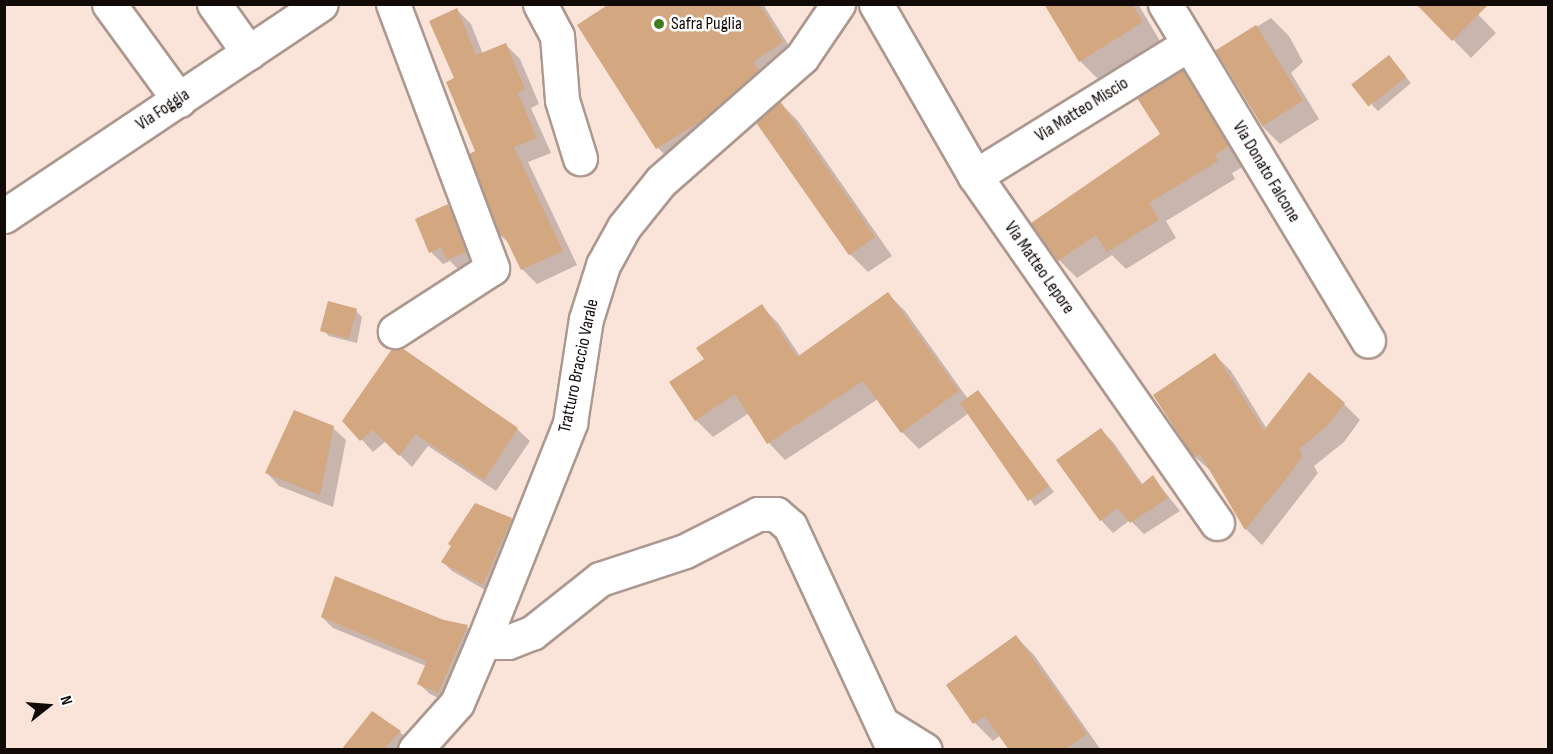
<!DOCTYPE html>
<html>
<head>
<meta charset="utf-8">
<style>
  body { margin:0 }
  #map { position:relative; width:1553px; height:754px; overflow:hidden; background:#fae3d9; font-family:"Sofia Sans Condensed",sans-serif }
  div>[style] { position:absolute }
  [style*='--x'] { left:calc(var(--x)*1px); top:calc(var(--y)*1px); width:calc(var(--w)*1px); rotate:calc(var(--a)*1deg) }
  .shadow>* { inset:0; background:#0003 }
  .building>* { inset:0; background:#d3a780; transform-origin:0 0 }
  .roads { filter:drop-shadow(2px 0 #ac988f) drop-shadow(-2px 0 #ac988f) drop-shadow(0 2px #ac988f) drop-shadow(0 -2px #ac988f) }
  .minor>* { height:33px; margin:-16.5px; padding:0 16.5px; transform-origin:16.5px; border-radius:16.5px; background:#fff }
  .major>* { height:33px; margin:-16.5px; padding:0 16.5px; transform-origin:16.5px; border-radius:16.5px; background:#fff }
  .dots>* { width:16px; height:16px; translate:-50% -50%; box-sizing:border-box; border:3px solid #fff; border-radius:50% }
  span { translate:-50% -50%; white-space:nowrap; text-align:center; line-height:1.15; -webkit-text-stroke:5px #fff; paint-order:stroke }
  .poi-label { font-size:18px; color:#110a07 }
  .left { translate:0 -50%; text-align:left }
  .street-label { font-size:18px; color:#110a07 }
  .frame { position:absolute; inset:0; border:6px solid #110a07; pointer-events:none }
  .north { position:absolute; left:18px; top:676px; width:60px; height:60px; -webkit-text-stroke:4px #fff; paint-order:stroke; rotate:73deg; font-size:16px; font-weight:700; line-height:24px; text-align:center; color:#110a07 }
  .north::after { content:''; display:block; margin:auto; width:21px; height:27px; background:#110a07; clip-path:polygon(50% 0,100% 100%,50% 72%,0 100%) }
</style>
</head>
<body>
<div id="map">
  <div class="shadow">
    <div style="clip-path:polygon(612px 4px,763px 4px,796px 57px,672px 162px,658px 148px)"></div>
    <div style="clip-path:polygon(1047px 4px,1138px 4px,1160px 41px,1098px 79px,1080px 61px)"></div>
    <div style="clip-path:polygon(1419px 4px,1468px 4px,1496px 33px,1471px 58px)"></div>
    <div style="clip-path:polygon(457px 10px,471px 24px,483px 54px,505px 44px,520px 59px,539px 104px,531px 108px,551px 153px,528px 162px,577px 265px,537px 284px,522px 269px,510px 244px,501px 236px,456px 79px)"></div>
    <div style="clip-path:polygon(1271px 18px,1289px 36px,1303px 62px,1291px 73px,1319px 119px,1280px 144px,1262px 126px,1217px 51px)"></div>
    <div style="clip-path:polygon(1394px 63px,1411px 83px,1378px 111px,1372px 105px)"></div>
    <div style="clip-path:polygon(1183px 72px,1201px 90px,1246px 165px,1232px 173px,1235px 179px,1166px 221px,1176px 238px,1126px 269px,1112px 255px,1077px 278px,1059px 260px,1162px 135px)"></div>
    <div style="clip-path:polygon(780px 103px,798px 121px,892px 256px,868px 272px,850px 254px,758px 123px)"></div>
    <div style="clip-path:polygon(448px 206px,460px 218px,477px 264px,461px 272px,450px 261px,443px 264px,431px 252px)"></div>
    <div style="clip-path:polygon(888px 294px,905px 311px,968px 399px,978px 392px,984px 398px,1054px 492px,1035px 506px,969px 413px,919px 449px,902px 432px,878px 399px,785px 460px,769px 443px,749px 413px,713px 437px,696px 420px,706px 359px,761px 306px,778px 323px,800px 356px)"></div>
    <div style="clip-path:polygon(356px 311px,362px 317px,357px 343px,329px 336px,323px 330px)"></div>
    <div style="clip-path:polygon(1215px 355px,1231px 371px,1267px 429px,1344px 404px,1360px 420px,1344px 442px,1314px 466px,1318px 473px,1262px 545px,1246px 529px,1212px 472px,1195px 457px)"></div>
    <div style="clip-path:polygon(344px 420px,517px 429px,530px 441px,496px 491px,428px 446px,412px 467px,386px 441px,373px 452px)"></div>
    <div style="clip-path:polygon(333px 428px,346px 440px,333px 507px,279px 486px,267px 473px)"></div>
    <div style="clip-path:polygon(1101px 430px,1113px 442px,1143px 485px,1153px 477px,1180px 511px,1144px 534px,1130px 520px,1113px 533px,1101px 520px,1058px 461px)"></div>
    <div style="clip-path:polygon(511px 519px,520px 528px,492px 594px,452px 571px,443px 562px)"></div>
    <div style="clip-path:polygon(322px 617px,444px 621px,467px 627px,478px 637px,449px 703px,430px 694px,419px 684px,426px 666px,333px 628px)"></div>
    <div style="clip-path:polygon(1016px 637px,1034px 655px,1101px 750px,1011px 750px,1001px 735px,993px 741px,975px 723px,948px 686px)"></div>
    <div style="clip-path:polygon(372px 713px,400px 732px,412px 744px,408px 750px,343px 750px)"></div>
  </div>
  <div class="building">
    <div style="clip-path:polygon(609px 4px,759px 4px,783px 42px,753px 62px,759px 70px,704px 119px,656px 149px,577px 25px)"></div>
    <div style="clip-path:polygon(1044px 4px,1132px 4px,1143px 22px,1079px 62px)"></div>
    <div style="clip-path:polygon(1416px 4px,1489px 4px,1452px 41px)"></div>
    <div style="clip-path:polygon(457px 8px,476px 55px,506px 43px,525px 89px,518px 93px,537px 138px,514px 147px,563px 251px,521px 270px,504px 235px,500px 236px,469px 154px,475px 151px,446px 82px,454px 78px,429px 21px)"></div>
    <div style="left:1256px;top:25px;width:89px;height:48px;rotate:58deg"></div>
    <div style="left:1389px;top:55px;width:28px;height:48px;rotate:52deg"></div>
    <div style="clip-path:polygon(1183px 70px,1229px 146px,1215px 155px,1218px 161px,1149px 203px,1159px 220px,1107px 252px,1096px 235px,1058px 261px,1031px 223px,1160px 134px,1137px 98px)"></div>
    <div style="left:780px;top:101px;width:166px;height:32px;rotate:55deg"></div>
    <div style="clip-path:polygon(448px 204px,466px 252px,447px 260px,441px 247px,429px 253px,415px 219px)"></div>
    <div style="clip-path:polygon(888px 292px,959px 391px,901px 433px,863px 381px,767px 444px,735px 394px,695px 421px,669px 382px,704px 359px,696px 348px,762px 304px,797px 357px)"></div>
    <div style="left:328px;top:301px;width:30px;height:31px;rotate:15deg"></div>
    <div style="clip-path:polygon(402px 348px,518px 428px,484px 480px,415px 434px,399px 456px,373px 430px,360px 441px,342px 421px,392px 349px)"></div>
    <div style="clip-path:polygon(1215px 353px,1264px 430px,1309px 372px,1345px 403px,1328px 425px,1299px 449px,1302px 456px,1292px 471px,1245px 530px,1200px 454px,1194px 458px,1153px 395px)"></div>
    <div style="clip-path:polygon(978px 390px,1049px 486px,1028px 501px,960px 403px)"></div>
    <div style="clip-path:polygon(294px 410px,334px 426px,320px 495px,265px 473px)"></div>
    <div style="clip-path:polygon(1101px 428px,1141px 485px,1153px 475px,1168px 498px,1130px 523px,1118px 508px,1100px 521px,1056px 460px)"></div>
    <div style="clip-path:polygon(475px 503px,512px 518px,483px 585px,441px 562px,451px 546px,448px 544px)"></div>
    <div style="clip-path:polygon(335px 576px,444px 620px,468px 625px,438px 693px,417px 684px,427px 661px,321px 617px)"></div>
    <div style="clip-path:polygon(1016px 635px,1087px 734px,1064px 750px,1009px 750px,985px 716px,973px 724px,946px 685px)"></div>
    <div style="clip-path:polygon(372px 711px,401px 731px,383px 750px,341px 750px)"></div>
  </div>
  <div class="roads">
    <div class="minor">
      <div style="--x:109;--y:4;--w:119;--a:53.9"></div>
      <div style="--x:214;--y:4;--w:60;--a:54.5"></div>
      <div style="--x:393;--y:4;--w:282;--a:69.4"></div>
      <div style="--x:492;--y:268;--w:116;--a:147"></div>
      <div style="--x:540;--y:4;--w:36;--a:62"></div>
      <div style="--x:557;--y:36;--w:64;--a:85.5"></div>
      <div style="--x:562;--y:100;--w:61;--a:72.8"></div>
      <div style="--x:876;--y:4;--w:198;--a:60.1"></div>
      <div style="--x:975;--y:176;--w:423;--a:55.1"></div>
      <div style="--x:1165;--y:4;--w:393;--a:58.9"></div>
      <div style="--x:975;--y:176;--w:251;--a:-31.7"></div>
      <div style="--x:483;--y:642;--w:25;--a:0"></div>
      <div style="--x:508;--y:642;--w:26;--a:-21"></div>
      <div style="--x:532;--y:633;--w:87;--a:-38.5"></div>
      <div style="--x:600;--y:579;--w:89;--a:-18.2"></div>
      <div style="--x:685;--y:551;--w:82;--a:-26.9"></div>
      <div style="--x:758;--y:514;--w:18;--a:0"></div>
      <div style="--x:776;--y:514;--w:18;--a:41"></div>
      <div style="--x:790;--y:526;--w:247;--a:65.1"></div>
      <div style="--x:883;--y:724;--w:49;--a:31.8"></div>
      <div style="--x:415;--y:750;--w:63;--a:-48.2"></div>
      <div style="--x:457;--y:703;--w:66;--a:-66.9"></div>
      <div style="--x:483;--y:642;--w:236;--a:-68.3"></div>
      <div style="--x:570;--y:423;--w:105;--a:-81.3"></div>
      <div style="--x:586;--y:319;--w:57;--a:-72.5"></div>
      <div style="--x:603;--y:265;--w:43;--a:-61.1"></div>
      <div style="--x:624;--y:227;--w:59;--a:-51.2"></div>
      <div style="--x:661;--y:181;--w:188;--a:-41.3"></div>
      <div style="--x:802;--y:57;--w:64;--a:-55.8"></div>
    </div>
    <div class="major">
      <div style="--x:4;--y:216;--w:381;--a:-33.8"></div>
    </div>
  </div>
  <div class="dots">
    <div style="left:659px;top:24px;background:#407e1c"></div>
  </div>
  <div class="poi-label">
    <span class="left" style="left:671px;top:24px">Safra Puglia</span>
  </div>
  <div class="street-label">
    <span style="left:163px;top:110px;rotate:-34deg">Via Foggia</span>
    <span style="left:1082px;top:110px;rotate:-32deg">Via Matteo Miscio</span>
    <span style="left:1266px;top:172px;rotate:59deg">Via Donato Falcone</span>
    <span style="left:1039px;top:268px;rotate:55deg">Via Matteo Lepore</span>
    <span style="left:579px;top:366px;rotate:-78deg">Tratturo Braccio Varale</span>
  </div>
  <div class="frame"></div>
  <div class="north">N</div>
</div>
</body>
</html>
